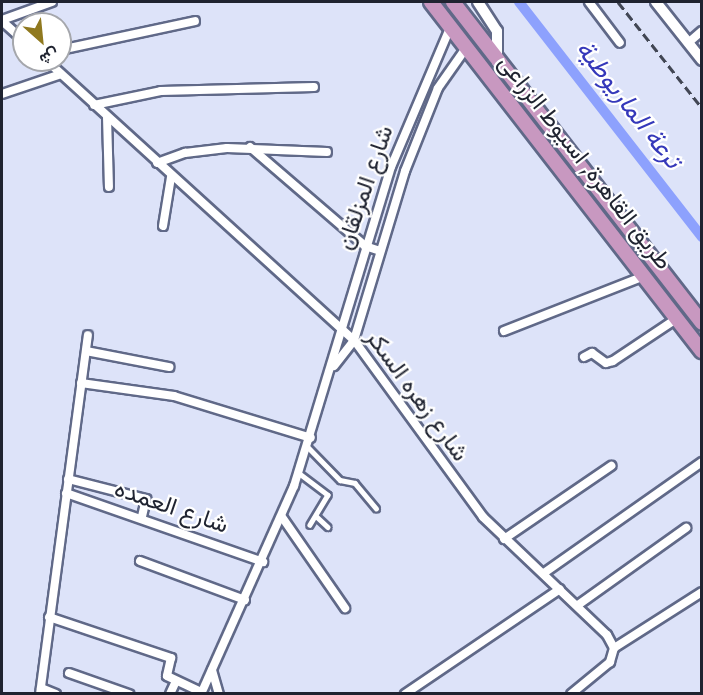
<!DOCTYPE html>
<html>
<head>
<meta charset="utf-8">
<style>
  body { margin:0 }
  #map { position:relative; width:703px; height:695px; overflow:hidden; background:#dde3f9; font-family:Spectral,Vazirmatn,serif }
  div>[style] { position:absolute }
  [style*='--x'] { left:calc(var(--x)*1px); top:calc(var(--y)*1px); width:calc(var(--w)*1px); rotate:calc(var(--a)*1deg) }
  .canal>* { height:10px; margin:-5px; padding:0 5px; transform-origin:5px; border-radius:5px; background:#8da1fd }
  .roads { filter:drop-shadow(2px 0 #606988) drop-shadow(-2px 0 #606988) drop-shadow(0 2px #606988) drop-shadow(0 -2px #606988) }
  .service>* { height:4.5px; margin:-2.25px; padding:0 2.25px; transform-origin:2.25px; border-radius:2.25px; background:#fff }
  .minor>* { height:8px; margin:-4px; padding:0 4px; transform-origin:4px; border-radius:4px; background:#fff }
  .tertiary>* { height:10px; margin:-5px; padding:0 5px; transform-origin:5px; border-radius:5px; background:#fff }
  .trunk>* { height:14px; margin:-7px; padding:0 7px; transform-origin:7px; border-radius:7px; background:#c898c0 }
  .rail>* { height:3px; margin-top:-1.5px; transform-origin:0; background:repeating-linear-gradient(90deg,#414654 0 9px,transparent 0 13.5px) }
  span { translate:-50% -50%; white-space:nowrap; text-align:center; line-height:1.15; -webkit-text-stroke:4.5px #fff; paint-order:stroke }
  .street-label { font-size:24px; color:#1f2330 }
  .water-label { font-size:26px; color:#3538ba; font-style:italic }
  .frame { position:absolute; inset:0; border:3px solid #1f2330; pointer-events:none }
  .north { position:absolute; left:12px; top:12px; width:60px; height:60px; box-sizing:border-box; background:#fff; border:2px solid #a5a7ac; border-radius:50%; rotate:153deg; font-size:16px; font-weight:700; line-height:24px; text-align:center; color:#1f2330 }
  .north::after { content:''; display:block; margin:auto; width:21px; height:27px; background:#90791f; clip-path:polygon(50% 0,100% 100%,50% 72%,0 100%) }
</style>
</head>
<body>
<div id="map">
  <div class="canal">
    <div style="--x:519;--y:2;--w:298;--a:52.1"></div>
  </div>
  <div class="roads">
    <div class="service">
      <div style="--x:308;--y:447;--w:46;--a:45.9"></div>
      <div style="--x:340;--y:480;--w:15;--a:11"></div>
      <div style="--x:355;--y:483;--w:33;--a:50"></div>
      <div style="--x:299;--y:473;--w:36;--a:37"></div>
      <div style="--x:328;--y:495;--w:35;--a:121"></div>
      <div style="--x:316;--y:516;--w:16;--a:43"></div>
    </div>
    <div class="minor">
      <div style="--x:589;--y:2;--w:51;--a:52.9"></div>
      <div style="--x:2;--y:20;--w:53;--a:-19.8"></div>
      <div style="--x:2;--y:21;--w:30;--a:42"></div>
      <div style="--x:688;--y:43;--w:18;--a:-41"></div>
      <div style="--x:60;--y:50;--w:138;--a:-12.1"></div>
      <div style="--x:46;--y:60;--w:416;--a:42.3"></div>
      <div style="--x:354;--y:340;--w:219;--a:53.9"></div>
      <div style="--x:483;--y:517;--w:171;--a:43.6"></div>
      <div style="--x:607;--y:635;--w:15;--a:62"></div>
      <div style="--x:614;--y:648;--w:15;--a:106"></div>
      <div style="--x:610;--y:662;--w:50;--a:140.6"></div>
      <div style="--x:2;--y:94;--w:62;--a:-18.7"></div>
      <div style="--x:94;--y:105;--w:68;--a:-11.8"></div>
      <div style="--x:161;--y:91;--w:153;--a:-1.5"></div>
      <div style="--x:107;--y:117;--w:70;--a:88.4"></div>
      <div style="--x:250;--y:147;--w:152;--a:40.7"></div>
      <div style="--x:365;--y:246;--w:16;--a:18"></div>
      <div style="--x:157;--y:163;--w:30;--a:-20"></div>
      <div style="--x:185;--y:153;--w:42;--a:-6.8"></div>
      <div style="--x:227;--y:148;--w:100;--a:2.3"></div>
      <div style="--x:163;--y:226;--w:50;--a:-80.7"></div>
      <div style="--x:504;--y:331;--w:150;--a:-21.4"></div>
      <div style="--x:86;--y:351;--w:85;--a:10.9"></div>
      <div style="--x:584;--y:357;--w:9;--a:-27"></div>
      <div style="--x:592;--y:353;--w:17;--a:36"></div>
      <div style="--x:606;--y:363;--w:7;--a:-16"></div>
      <div style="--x:613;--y:361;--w:76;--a:-33.7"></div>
      <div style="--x:334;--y:366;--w:33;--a:-52"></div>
      <div style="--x:354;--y:340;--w:177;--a:-73.2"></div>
      <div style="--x:405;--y:171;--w:89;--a:-68.3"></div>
      <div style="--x:438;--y:88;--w:49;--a:-55"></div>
      <div style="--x:81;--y:383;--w:94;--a:8"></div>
      <div style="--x:174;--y:396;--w:143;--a:17"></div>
      <div style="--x:68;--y:479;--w:81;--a:14.4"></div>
      <div style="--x:146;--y:499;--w:18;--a:103"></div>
      <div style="--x:66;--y:493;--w:209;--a:19.3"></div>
      <div style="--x:282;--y:517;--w:111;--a:55.3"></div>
      <div style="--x:504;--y:539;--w:130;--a:-34.3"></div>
      <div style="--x:140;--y:561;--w:112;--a:20.4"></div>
      <div style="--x:544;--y:573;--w:193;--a:-35.1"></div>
      <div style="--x:578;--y:605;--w:133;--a:-35.5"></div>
      <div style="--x:49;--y:617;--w:129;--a:18.6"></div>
      <div style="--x:171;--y:658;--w:18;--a:103"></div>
      <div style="--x:167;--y:676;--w:38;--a:25"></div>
      <div style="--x:614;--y:648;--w:104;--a:-32.5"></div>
      <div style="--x:212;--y:670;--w:25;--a:74"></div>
      <div style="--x:69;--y:673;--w:64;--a:19.3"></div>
      <div style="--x:41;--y:688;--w:16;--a:22"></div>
      <div style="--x:40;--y:694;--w:362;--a:-82.4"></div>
      <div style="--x:170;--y:694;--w:14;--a:-65"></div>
      <div style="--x:201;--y:694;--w:228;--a:-65.9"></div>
      <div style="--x:294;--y:486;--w:333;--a:-73.1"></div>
      <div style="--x:391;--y:167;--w:151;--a:-67"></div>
      <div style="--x:405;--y:694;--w:187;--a:-34.1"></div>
    </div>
    <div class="tertiary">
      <div style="--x:478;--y:2;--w:35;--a:57"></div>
      <div style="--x:497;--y:31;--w:31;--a:90"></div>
      <div style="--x:656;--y:2;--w:74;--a:51.6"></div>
    </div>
    <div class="trunk">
      <div style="--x:431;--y:2;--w:442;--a:52.2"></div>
      <div style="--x:453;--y:2;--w:406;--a:52.2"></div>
    </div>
  </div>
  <div class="rail">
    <div style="--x:618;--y:2;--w:135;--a:51.6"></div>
  </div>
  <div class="street-label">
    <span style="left:584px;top:163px;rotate:52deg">طريق القاهرة, اسيوط الزراعى</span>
    <span style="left:366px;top:188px;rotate:-71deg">شارع المزلقان</span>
    <span style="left:416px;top:396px;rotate:54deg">شارع زهره السكر</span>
    <span style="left:171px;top:508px;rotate:19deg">شارع العمده</span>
  </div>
  <div class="water-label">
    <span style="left:628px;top:105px;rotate:52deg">ترعة الماريوطية</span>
  </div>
  <div class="frame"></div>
  <div class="north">ش</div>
</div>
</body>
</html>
